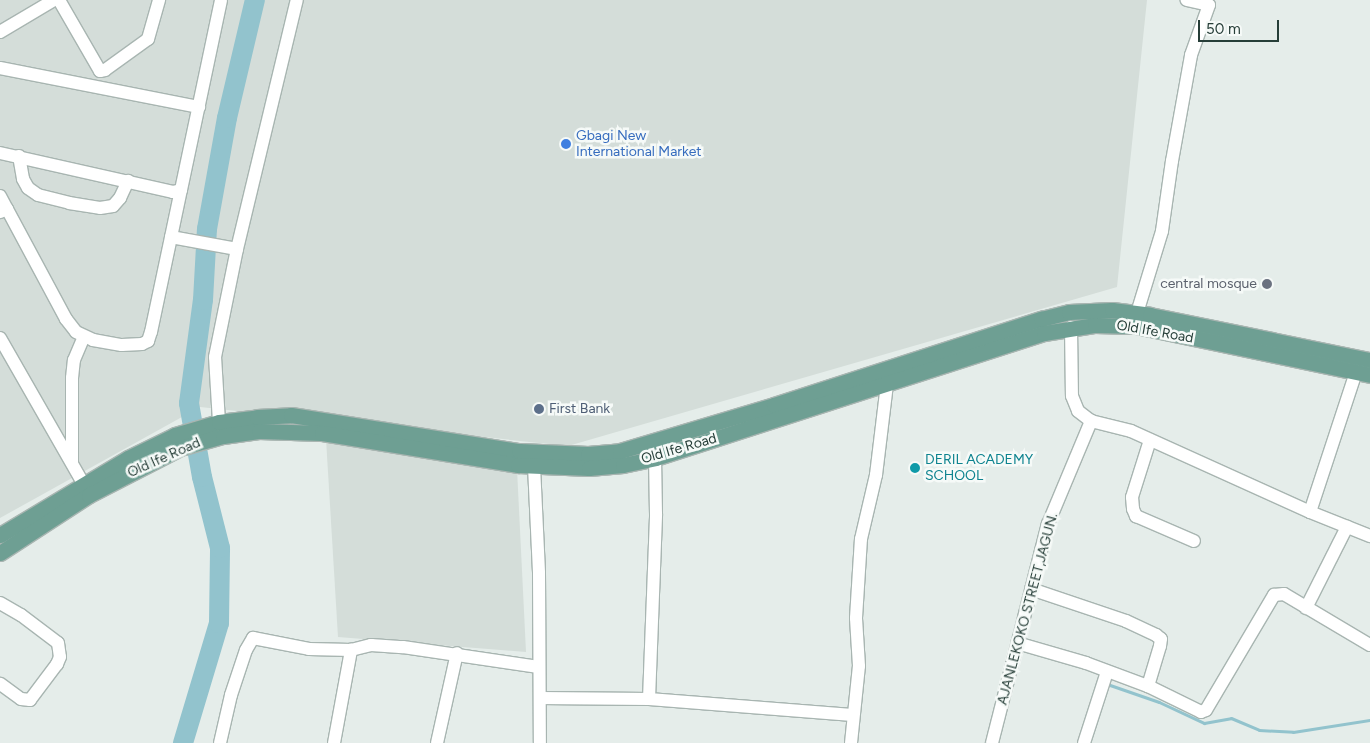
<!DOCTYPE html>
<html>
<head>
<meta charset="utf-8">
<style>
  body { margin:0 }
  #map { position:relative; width:1370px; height:743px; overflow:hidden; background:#e5edea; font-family:Figtree,sans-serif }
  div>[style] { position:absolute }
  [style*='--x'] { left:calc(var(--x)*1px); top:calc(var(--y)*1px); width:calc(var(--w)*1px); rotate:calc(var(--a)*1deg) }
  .built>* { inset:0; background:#d4ddd9 }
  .stream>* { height:3px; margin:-1.5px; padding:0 1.5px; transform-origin:1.5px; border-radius:1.5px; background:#92c3cd }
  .river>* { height:20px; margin:-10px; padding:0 10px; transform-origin:10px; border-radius:10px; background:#92c3cd }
  .roads { filter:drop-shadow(1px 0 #a8b5b1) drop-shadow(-1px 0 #a8b5b1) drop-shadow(0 1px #a8b5b1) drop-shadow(0 -1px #a8b5b1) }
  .street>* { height:12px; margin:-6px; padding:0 6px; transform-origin:6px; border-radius:6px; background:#fff }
  .primary>* { height:15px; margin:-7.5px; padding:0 7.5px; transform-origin:7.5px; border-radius:7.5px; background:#6e9f93 }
  .dots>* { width:14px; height:14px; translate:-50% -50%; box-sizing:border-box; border:2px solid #f6faf8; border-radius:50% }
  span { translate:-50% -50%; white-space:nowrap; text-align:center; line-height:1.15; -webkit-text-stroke:5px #f6faf8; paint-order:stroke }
  .shop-label { font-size:14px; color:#366cbe }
  .left { translate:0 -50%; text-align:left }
  .worship-label { font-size:14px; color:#5b616d }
  .right { translate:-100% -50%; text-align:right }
  .street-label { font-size:14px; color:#263e38 }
  .service-label { font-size:14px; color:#4e5e75 }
  .culture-label { font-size:14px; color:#0d838f }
  .scale { position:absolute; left:1198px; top:20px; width:81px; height:22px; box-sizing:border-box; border:2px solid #263e38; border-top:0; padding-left:6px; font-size:15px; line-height:18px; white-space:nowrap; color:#263e38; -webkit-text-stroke:4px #f6faf8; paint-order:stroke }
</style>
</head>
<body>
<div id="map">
  <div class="built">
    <div style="clip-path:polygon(0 0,1147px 0,1117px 287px,568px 446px,200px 407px,0 518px)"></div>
    <div style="clip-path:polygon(326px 439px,517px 469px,526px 652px,338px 637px)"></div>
  </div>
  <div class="stream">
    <div style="--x:1107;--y:684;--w:55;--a:19.1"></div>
    <div style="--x:1159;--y:702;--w:50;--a:25"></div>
    <div style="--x:1204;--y:723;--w:27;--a:-10"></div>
    <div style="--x:1231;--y:718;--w:30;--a:23"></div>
    <div style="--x:1259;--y:730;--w:34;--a:3"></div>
    <div style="--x:1293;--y:732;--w:78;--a:-8.9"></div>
  </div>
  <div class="river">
    <div style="--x:183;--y:743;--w:125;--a:-73.3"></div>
    <div style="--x:219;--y:623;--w:75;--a:-89.2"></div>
    <div style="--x:220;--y:548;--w:73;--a:-104.2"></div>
    <div style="--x:202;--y:477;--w:75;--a:-100"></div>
    <div style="--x:189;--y:403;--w:104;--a:-82.3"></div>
    <div style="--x:203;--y:300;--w:71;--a:-86.8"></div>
    <div style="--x:207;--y:229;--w:113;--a:-79.8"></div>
    <div style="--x:227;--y:118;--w:121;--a:-76.7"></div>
  </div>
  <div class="roads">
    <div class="street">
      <div style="--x:59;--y:0;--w:82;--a:60"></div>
      <div style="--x:100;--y:71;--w:5;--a:-11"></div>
      <div style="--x:105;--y:70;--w:53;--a:-35.8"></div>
      <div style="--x:148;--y:39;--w:41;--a:-74.2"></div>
      <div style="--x:0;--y:32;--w:63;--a:-30.7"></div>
      <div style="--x:0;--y:68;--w:203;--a:11.1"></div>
      <div style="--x:0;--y:153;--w:177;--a:12.7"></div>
      <div style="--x:173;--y:192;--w:8;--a:-14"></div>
      <div style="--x:181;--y:190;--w:194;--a:-78.1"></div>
      <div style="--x:19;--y:156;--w:23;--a:80"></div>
      <div style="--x:23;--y:179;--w:10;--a:61"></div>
      <div style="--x:28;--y:188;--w:12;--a:35"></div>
      <div style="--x:38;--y:195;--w:32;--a:14"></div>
      <div style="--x:69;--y:203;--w:31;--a:9"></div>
      <div style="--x:100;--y:208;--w:13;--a:-9"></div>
      <div style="--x:113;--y:206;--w:11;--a:-49"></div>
      <div style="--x:120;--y:198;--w:19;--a:-65"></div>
      <div style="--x:0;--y:196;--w:15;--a:62"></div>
      <div style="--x:7;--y:209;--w:8;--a:157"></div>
      <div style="--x:7;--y:209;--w:125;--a:61.8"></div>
      <div style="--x:66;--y:319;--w:16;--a:52"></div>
      <div style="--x:76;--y:332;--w:19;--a:25"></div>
      <div style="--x:93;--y:340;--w:29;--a:10"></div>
      <div style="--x:122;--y:345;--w:20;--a:-3"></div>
      <div style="--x:142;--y:344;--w:7;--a:-27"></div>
      <div style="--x:148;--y:341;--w:9;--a:-72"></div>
      <div style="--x:151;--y:332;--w:145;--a:-78.1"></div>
      <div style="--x:171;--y:237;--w:67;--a:10.3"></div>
      <div style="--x:1137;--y:313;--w:86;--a:-73"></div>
      <div style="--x:1162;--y:231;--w:71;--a:-81.9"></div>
      <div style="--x:1172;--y:161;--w:108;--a:-79.8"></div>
      <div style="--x:1191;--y:55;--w:53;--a:-70.2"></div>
      <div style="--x:1209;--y:5;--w:23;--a:-167"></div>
      <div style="--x:1071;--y:327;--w:69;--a:89.2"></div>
      <div style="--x:1072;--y:396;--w:16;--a:68"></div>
      <div style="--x:1078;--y:411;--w:16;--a:38"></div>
      <div style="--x:1091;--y:421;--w:41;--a:14"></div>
      <div style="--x:1131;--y:431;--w:196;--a:24.3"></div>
      <div style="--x:1310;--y:512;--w:65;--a:21.8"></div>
      <div style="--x:0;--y:338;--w:167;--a:60.2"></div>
      <div style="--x:219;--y:422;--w:65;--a:-93.5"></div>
      <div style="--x:215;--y:357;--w:110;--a:-78.5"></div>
      <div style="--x:237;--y:249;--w:256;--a:-76.5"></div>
      <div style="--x:1150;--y:440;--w:60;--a:107.5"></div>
      <div style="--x:1132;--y:497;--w:12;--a:85"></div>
      <div style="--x:1133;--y:509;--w:8;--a:67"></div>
      <div style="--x:1136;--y:516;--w:63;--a:23.3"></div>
      <div style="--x:72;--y:462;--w:84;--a:-90"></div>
      <div style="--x:72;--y:378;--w:18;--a:-84"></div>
      <div style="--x:74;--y:360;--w:25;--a:-67"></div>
      <div style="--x:534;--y:466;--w:107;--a:87.3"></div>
      <div style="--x:539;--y:573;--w:170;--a:89.7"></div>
      <div style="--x:1310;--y:512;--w:147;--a:-71.8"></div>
      <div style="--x:1031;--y:589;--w:100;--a:18.6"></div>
      <div style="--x:1126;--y:621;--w:33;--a:25"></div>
      <div style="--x:1156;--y:635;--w:6;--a:39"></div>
      <div style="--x:1161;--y:639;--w:7;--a:98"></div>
      <div style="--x:1160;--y:646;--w:42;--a:106.7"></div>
      <div style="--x:1148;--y:686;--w:59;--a:26.1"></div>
      <div style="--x:1201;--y:712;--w:5;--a:-22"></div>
      <div style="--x:1206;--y:710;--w:134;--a:-59.4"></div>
      <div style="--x:1274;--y:595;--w:10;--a:-6"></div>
      <div style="--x:1284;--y:594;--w:100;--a:30.7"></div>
      <div style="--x:0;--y:603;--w:24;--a:30"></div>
      <div style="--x:21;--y:615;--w:46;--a:37.1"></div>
      <div style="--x:58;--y:643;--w:14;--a:82"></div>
      <div style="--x:60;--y:657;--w:8;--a:113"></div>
      <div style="--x:57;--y:664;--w:45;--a:126.9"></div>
      <div style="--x:30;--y:700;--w:9;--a:-174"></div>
      <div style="--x:21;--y:699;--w:26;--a:-144"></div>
      <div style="--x:1306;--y:608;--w:91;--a:-63.2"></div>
      <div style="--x:1017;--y:643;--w:72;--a:16.2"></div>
      <div style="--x:1086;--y:663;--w:66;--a:20.4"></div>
      <div style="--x:540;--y:698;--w:109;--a:0.5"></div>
      <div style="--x:649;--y:699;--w:204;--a:4.5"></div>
      <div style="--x:649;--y:699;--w:185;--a:-87.8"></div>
      <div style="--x:656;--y:514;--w:56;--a:-91"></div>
      <div style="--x:220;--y:743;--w:49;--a:-77.1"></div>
      <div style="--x:231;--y:695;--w:47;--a:-71.6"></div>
      <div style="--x:246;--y:650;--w:14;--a:-60"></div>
      <div style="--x:253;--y:638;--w:57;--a:11.1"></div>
      <div style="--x:309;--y:649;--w:42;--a:1.4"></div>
      <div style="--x:351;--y:650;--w:21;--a:-14"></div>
      <div style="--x:371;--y:645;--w:32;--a:4"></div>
      <div style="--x:403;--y:647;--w:137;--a:8.4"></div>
      <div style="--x:334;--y:743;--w:95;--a:-79.6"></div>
      <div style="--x:437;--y:743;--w:92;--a:-77.5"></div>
      <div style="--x:851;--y:743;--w:77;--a:-84.1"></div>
      <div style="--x:859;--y:666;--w:48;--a:-93.6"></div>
      <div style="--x:856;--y:618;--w:79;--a:-86.4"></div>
      <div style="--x:861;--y:539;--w:66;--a:-76.8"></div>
      <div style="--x:876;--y:475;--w:92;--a:-83.1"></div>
      <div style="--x:992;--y:743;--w:226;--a:-75.7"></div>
      <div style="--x:1048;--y:524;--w:112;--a:-67.3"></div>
      <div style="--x:1084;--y:743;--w:75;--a:-72.1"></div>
    </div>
    <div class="primary">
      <div style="--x:0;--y:535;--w:149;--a:-31"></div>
      <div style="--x:128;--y:458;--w:52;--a:-26.1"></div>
      <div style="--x:175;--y:435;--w:46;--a:-16.5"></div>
      <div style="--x:219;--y:422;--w:38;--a:-7"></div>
      <div style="--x:257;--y:417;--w:34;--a:-3"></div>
      <div style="--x:291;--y:415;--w:231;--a:9"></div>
      <div style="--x:519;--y:451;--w:69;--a:2.5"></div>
      <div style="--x:588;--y:454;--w:32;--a:-5"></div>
      <div style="--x:620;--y:451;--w:161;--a:-16.6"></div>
      <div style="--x:774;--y:405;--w:281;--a:-17.9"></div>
      <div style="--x:1041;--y:319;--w:29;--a:-14"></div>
      <div style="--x:1069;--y:312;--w:43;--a:-2.7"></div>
      <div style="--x:1112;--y:310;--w:38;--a:7"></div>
      <div style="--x:1150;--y:315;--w:225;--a:11.6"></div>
      <div style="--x:0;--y:553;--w:106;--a:-33.1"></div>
      <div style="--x:89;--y:495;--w:102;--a:-27.3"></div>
      <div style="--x:180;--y:448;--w:45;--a:-15.6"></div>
      <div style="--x:223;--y:436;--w:36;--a:-8"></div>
      <div style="--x:259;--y:431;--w:63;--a:1.8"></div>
      <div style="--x:322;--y:433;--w:199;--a:9.3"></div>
      <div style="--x:518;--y:465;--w:71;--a:2.4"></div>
      <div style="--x:589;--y:468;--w:34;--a:-5"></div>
      <div style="--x:623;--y:465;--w:33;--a:-12"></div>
      <div style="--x:655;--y:458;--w:409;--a:-17.8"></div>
      <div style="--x:1044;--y:333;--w:52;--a:-8.9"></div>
      <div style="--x:1095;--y:325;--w:41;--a:1.4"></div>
      <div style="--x:1136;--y:326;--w:239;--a:11.8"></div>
    </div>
  </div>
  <div class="dots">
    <div style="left:566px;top:144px;background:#3f7fe0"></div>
    <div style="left:1267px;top:284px;background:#6b7280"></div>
    <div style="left:539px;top:409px;background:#5c6f8a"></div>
    <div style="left:915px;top:468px;background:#0f9aa8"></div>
  </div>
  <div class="shop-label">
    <span class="left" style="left:576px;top:144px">Gbagi New<br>International Market</span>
  </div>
  <div class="worship-label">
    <span class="right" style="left:1257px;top:284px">central mosque</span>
  </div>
  <div class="street-label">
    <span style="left:1155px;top:332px;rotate:10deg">Old Ife Road</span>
    <span style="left:679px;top:449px;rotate:-16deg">Old Ife Road</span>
    <span style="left:164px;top:458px;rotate:-24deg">Old Ife Road</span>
    <span style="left:1028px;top:609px;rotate:-75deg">AJANLEKOKO STREET,JAGUN.</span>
  </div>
  <div class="service-label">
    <span class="left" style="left:549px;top:409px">First Bank</span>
  </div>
  <div class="culture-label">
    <span class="left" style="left:925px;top:468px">DERIL ACADEMY<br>SCHOOL</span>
  </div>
  <div class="scale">50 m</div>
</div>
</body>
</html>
